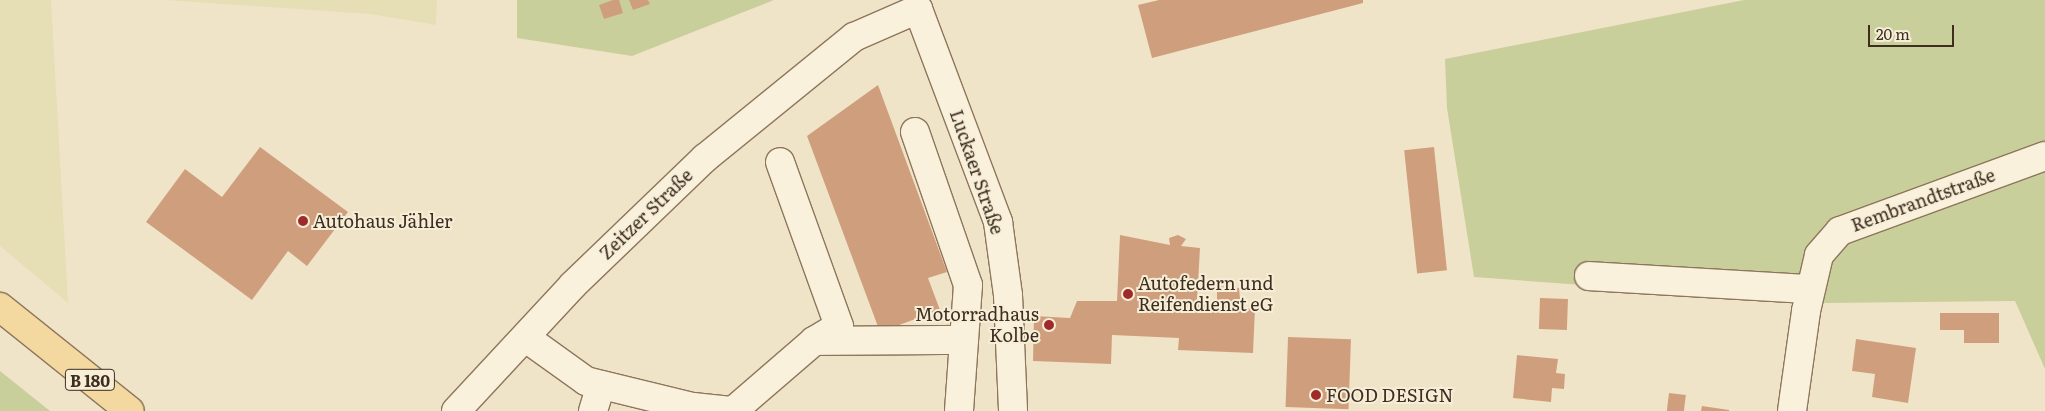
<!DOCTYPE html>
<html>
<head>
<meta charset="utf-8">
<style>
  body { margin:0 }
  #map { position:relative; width:2045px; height:411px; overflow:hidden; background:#f0e4c8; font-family:Literata,serif }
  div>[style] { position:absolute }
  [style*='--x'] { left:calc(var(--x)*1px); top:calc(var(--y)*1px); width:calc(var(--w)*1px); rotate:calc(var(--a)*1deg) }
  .farmland>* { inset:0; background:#e6deb5 }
  .green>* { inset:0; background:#c9cf9b }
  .building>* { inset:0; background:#cf9f7d; transform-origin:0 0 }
  .roads { filter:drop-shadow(1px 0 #8d765c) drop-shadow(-1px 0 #8d765c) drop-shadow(0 1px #8d765c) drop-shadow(0 -1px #8d765c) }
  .minor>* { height:28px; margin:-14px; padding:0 14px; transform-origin:14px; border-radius:14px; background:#faf1dc }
  .major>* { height:28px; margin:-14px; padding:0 14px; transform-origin:14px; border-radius:14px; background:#f3d9a0 }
  .dots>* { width:14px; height:14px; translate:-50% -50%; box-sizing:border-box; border:2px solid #f7eed8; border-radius:50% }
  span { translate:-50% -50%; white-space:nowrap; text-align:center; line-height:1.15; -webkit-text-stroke:4px #f7eed8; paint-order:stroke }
  .shield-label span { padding:1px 4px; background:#f7eed8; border:1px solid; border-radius:4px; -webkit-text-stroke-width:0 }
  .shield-label { font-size:16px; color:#3d2e20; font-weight:700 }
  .street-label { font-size:18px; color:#3d2e20 }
  .poi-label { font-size:18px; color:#3d2e20 }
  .left { translate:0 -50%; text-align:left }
  .right { translate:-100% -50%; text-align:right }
  .scale { position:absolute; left:1868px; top:25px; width:86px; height:22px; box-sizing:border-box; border:2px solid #3d2e20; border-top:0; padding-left:6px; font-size:15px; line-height:18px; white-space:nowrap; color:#3d2e20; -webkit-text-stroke:4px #f7eed8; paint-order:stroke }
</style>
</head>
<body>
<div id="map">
  <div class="farmland">
    <div style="clip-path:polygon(0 0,51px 0,68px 303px,0 246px)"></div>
    <div style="clip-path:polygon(165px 0,437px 0,436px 25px,370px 14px)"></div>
  </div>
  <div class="green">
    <div style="clip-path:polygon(517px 0,774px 0,632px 56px,517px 38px)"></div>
    <div style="clip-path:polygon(1744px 0,2045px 0,2045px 369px,2015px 301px,1827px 303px,1474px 277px,1447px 108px,1445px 59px)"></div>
    <div style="clip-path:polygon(0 371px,50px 411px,0 411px)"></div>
  </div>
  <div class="building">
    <div style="clip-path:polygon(613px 0,619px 0,623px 13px,604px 19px,599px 5px)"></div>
    <div style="clip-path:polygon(629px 0,648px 0,650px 4px,633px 10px)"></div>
    <div style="clip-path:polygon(1159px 0,1363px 0,1363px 3px,1152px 58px,1138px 5px)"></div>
    <div style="clip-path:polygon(878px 85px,947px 272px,928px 278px,940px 310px,880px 332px,807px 136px)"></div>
    <div style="clip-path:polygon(260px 147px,348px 212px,307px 266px,288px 251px,252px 300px,146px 222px,185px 169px,222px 197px)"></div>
    <div style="left:1434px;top:147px;width:124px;height:30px;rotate:84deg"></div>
    <div style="clip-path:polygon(1120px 235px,1170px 245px,1169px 238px,1178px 235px,1186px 239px,1181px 246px,1200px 248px,1197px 302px,1217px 302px,1217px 286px,1239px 288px,1241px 309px,1255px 308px,1253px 353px,1178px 350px,1179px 338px,1112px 335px,1111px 364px,1033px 361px,1034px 316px,1070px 318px,1077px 301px,1117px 301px)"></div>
    <div style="left:1540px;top:298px;width:28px;height:31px;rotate:2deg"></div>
    <div style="clip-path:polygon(1940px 313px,1999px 313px,1999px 343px,1964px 343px,1964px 330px,1940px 330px)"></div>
    <div style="left:1288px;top:337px;width:63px;height:70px;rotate:2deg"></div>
    <div style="clip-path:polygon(1856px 339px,1916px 348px,1908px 403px,1872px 397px,1875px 374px,1852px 371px)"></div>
    <div style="clip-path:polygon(1517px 355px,1558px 359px,1556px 373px,1565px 374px,1564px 389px,1552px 388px,1551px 402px,1513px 398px)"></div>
    <div style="left:1669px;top:393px;width:17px;height:18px;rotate:7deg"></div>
    <div style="clip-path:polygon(1702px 406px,1729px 410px,1729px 411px,1701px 411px)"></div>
  </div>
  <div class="roads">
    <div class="minor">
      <div style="--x:915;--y:132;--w:162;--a:70.9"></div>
      <div style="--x:968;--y:285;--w:126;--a:94.1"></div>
      <div style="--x:1589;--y:276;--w:221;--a:3.4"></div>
      <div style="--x:526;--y:338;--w:74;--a:35.6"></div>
      <div style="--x:586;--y:381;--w:110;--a:13.7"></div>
      <div style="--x:693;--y:407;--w:36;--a:6"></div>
      <div style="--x:814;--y:341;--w:150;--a:-0.4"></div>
      <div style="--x:456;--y:411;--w:172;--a:-47.1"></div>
      <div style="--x:573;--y:285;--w:183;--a:-43.9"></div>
      <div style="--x:705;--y:158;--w:192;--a:-39.1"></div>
      <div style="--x:854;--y:37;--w:70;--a:-23.6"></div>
      <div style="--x:918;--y:9;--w:228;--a:69.4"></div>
      <div style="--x:998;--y:222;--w:74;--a:82.2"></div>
      <div style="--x:1008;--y:295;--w:116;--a:87.5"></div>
      <div style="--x:593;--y:411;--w:27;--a:-73"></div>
      <div style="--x:733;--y:411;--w:107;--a:-40.8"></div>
      <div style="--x:814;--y:341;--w:29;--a:-31"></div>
      <div style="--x:839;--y:326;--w:174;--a:-109.8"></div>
      <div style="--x:1792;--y:411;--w:101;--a:-82"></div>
      <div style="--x:1806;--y:311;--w:57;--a:-76.9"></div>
      <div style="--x:1819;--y:255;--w:32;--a:-49"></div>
      <div style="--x:1840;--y:231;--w:218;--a:-20.1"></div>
    </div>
    <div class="major">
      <div style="--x:0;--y:307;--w:166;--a:38.7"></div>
    </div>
  </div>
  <div class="dots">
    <div style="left:303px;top:221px;background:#9e2a2b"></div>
    <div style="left:1128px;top:294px;background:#9e2a2b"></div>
    <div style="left:1049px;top:325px;background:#9e2a2b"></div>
    <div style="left:1316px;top:395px;background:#9e2a2b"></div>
  </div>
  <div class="shield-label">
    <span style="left:90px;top:380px">B 180</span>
  </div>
  <div class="street-label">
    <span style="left:977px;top:172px;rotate:71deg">Luckaer Straße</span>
    <span style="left:1923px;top:200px;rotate:-20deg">Rembrandtstraße</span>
    <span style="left:646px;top:214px;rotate:-44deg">Zeitzer Straße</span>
  </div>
  <div class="poi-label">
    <span class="left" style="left:313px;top:221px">Autohaus Jähler</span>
    <span class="left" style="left:1138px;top:294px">Autofedern und<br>Reifendienst eG</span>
    <span class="right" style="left:1039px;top:325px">Motorradhaus<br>Kolbe</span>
    <span class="left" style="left:1326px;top:395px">FOOD DESIGN</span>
  </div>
  <div class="scale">20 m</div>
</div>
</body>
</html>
